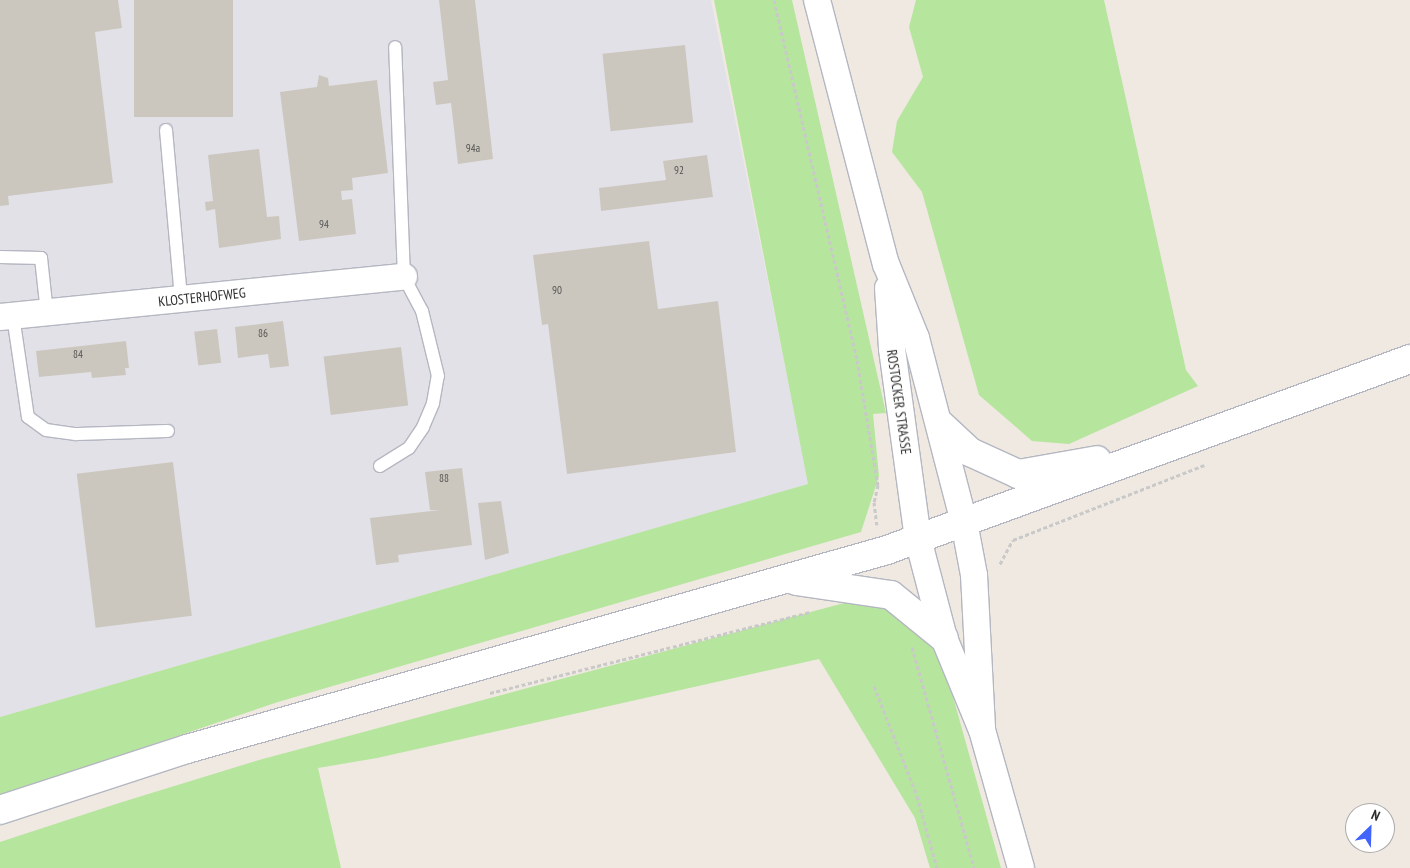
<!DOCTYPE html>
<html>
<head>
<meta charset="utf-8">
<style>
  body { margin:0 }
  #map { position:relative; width:1410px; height:868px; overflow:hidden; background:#efe9e1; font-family:"PT Sans Narrow",sans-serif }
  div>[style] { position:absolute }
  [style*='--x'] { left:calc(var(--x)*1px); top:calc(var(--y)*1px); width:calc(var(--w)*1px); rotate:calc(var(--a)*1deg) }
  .industrial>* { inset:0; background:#e3e1e8 }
  .green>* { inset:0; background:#b6e59e }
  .building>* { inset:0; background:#cbc7bf; transform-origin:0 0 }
  .path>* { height:3px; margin-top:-1.5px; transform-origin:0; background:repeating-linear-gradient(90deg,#c9c9c9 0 4px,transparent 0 6.5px) }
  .roads { filter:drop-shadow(1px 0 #b4b7c1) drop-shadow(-1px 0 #b4b7c1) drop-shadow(0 1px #b4b7c1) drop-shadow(0 -1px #b4b7c1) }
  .lane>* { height:12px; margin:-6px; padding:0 6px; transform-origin:6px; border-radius:6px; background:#fff }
  .street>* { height:26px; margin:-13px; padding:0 13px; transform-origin:13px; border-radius:13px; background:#fff }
  .secondary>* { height:28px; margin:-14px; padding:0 14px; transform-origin:14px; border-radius:14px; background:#fff }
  span { translate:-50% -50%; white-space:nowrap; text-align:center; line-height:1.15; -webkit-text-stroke:4px #fff; paint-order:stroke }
  .number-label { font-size:11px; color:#555452 }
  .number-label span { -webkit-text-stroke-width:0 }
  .street-label { font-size:14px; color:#2e2e2e }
  .north { position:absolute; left:1345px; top:803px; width:50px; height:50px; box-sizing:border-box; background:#fff; border:1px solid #ababab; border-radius:50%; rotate:24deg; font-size:14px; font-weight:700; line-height:20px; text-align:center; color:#2e2e2e }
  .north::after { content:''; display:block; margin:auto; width:18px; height:22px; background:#4264fb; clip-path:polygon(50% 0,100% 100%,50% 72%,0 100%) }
</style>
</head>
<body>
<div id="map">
  <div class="industrial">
    <div style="clip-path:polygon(0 0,711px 0,809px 484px,0 717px)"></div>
  </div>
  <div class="green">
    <div style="clip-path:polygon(714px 0,792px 0,886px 413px,873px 414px,879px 476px,861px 532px,278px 702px,0 796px,0 717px,808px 484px)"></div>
    <div style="clip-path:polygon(916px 0,1104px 0,1186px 370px,1198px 386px,1069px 444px,1032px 441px,979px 395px,922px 192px,892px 152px,897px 121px,923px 77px,909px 27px)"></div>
    <div style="clip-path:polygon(859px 599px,900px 612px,939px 647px,1001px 868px,930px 868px,915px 818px,819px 659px,377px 758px,318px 768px,341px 868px,0 868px,0 842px,119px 803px,259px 760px)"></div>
  </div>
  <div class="building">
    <div style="clip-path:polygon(0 0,118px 0,122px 28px,95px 32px,113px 183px,8px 196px,9px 205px,0 206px)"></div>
    <div style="left:134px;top:0;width:99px;height:117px"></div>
    <div style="clip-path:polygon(439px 0,475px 0,493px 159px,458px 164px,451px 103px,436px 105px,433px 82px,448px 80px)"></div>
    <div style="left:685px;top:45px;width:78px;height:83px;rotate:84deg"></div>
    <div style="clip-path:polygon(319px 75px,328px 78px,329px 86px,377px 80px,388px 173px,352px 178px,353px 190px,341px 191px,342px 200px,352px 199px,356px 234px,299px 241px,280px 92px,317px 87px)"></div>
    <div style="clip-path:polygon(259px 149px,267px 217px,279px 216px,281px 239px,219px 248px,215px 209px,206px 211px,205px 202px,213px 201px,208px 155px)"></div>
    <div style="clip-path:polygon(707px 155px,713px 197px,601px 211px,599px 188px,666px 180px,663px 161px)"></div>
    <div style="clip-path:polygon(649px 241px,658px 309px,718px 301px,736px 452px,567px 474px,548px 324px,542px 325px,533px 255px)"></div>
    <div style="clip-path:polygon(283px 321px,289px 366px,270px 368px,268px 354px,238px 358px,235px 327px)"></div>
    <div style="left:217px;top:329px;width:34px;height:23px;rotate:83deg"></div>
    <div style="clip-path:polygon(126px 341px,129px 368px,125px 368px,126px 375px,92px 378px,91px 372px,39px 377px,36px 351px)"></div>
    <div style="left:401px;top:347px;width:59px;height:78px;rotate:83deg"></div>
    <div style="left:173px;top:462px;width:155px;height:97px;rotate:83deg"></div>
    <div style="clip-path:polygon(462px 468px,472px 545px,398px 555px,399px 562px,376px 565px,370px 518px,440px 510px,430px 510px,425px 472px)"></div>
    <div style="clip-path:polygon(501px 501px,509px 553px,485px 560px,478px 503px)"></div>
  </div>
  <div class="path">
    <div style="--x:774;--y:0;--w:369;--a:77"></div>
    <div style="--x:857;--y:360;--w:127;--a:80.5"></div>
    <div style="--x:878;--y:485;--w:17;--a:103"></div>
    <div style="--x:874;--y:502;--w:23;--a:83"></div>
    <div style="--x:1000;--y:564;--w:27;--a:-62"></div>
    <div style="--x:1013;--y:540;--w:208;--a:-21.4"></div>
    <div style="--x:912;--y:647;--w:230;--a:74.3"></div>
    <div style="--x:874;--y:686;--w:118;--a:68.6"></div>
    <div style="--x:917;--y:796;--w:75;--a:74.5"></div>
    <div style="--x:490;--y:693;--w:331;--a:-14.2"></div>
  </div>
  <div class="roads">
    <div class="lane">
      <div style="--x:166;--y:130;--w:170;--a:84.9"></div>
      <div style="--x:0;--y:257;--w:41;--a:1.4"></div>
      <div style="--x:41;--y:258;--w:55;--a:83.8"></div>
      <div style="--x:13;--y:316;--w:102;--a:81.6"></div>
      <div style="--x:28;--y:417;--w:22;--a:36"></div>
      <div style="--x:46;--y:430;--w:30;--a:8"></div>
      <div style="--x:76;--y:434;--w:92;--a:-1.9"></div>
      <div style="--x:380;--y:466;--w:34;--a:-32"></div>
      <div style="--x:409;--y:448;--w:25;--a:-56"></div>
      <div style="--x:423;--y:427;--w:26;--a:-67"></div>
      <div style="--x:433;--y:403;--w:27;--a:-80"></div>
      <div style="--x:438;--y:376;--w:67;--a:-103.8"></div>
      <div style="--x:422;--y:311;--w:38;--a:-118"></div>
      <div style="--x:404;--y:277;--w:230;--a:-92.2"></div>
    </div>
    <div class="street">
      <div style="--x:817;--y:0;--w:273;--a:75.4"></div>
      <div style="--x:886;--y:264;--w:80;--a:67.9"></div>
      <div style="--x:916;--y:338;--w:190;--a:75.4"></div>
      <div style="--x:964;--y:522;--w:54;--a:79.3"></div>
      <div style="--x:974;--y:575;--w:155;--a:87"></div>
      <div style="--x:888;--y:288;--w:61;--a:86.2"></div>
      <div style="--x:892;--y:349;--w:192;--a:82.2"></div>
      <div style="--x:918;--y:539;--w:102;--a:75.3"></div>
      <div style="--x:944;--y:638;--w:100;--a:67.6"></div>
      <div style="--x:982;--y:730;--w:143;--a:74.2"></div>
      <div style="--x:0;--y:317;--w:406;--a:-5.7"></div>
    </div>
    <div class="secondary">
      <div style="--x:940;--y:424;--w:41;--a:43"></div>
      <div style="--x:970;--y:452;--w:53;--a:24.6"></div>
      <div style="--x:1018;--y:474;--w:80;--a:-10"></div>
      <div style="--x:796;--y:581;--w:96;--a:8.4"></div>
      <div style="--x:891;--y:595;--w:68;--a:39.1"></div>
      <div style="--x:0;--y:810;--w:197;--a:-18.1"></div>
      <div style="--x:187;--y:749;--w:728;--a:-15.87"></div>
      <div style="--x:887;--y:550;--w:557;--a:-20.06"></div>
    </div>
  </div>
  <div class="number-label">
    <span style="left:473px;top:148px">94a</span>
    <span style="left:679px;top:170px">92</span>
    <span style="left:324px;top:224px">94</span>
    <span style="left:557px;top:290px">90</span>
    <span style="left:263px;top:333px">86</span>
    <span style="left:78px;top:354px">84</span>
    <span style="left:444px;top:478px">88</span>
  </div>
  <div class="street-label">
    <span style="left:202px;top:297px;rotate:-6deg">KLOSTERHOFWEG</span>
    <span style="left:899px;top:402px;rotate:82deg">ROSTOCKER STRASSE</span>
  </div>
  <div class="north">N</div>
</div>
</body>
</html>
